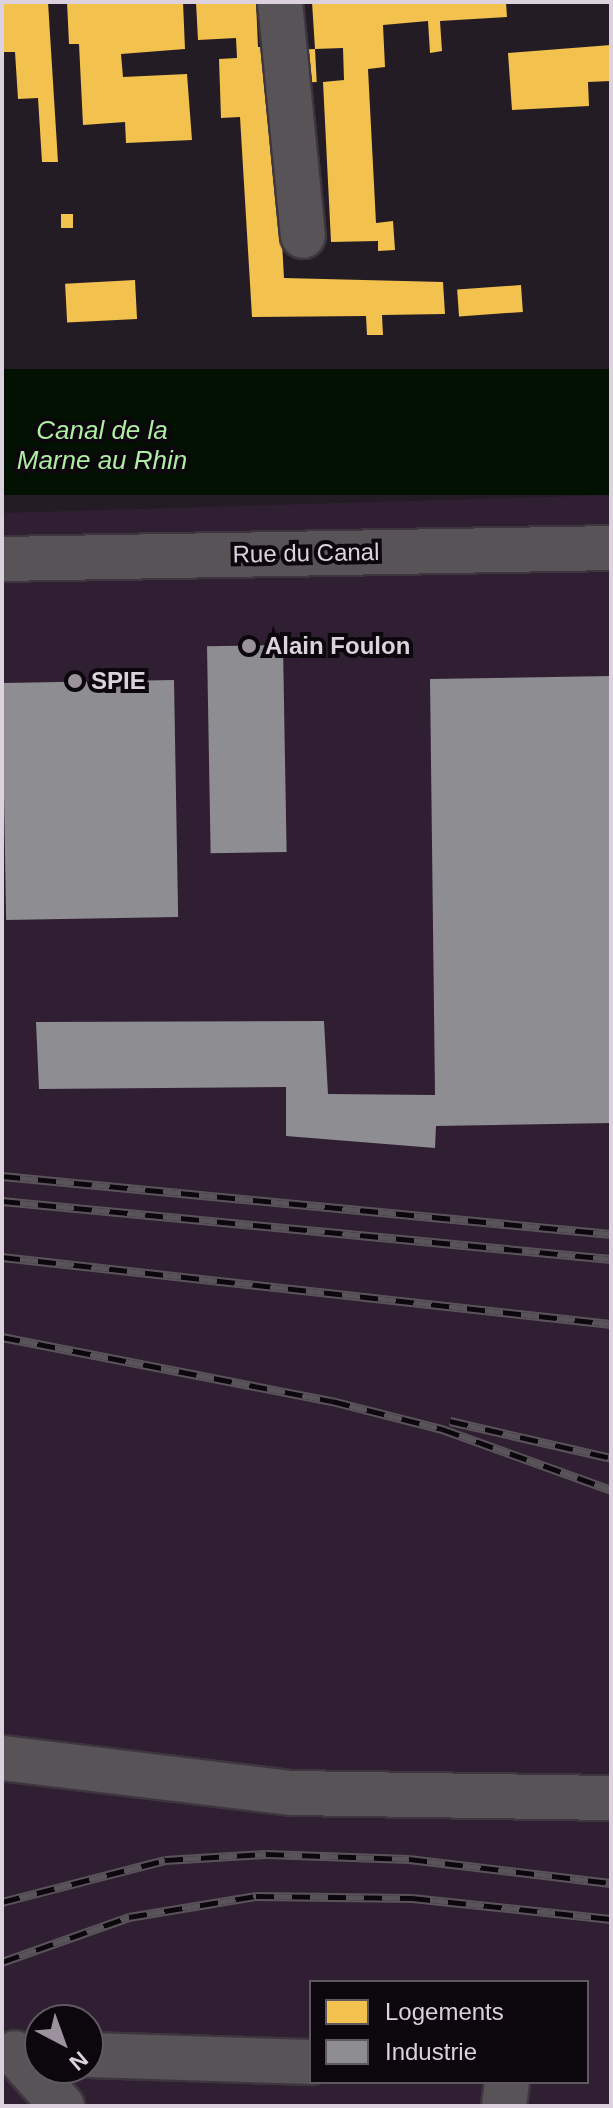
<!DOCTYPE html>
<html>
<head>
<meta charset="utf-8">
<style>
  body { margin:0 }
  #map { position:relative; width:613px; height:2108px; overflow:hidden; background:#241c25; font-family:Helvetica,sans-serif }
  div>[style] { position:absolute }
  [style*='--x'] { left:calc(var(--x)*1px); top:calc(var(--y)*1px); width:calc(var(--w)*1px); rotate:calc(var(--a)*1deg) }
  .built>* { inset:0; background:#301e32 }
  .water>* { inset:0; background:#031103; transform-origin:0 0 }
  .homes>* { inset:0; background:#f2c14e; transform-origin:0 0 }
  .industry>* { inset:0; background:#8d8d92; transform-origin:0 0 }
  .roads { filter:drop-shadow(2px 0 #3d363e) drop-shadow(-2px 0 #3d363e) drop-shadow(0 2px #3d363e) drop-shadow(0 -2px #3d363e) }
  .minor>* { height:44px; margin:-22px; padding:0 22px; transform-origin:22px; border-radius:22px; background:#575357 }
  .rail>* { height:9px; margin-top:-4.5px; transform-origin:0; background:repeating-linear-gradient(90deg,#0c060d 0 18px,#595459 0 36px); box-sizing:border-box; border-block:2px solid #595459 }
  .dots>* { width:22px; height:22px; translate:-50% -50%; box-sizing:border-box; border:4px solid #0c060d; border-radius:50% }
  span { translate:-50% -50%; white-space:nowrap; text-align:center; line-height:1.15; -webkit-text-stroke:8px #0c060d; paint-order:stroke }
  .street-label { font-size:24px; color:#dcd2dd }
  .poi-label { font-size:24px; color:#dcd2dd; font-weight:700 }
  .left { translate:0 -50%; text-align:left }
  .water-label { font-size:26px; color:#aeeda2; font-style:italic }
  .frame { position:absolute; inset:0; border:4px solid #dcd2dd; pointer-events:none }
  .legend { position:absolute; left:309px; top:1980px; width:280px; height:104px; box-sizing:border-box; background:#0c060d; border:2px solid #5f5860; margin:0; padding:10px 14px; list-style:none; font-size:24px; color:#dcd2dd }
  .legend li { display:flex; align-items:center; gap:16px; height:40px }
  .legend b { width:40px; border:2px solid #5f5860 }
  .north { position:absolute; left:24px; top:2004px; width:80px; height:80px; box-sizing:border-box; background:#0c060d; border:2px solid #5f5860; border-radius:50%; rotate:139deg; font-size:22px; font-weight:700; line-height:32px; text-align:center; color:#dcd2dd }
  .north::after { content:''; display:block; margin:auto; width:28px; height:36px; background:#9c929d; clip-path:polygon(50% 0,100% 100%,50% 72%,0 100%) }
</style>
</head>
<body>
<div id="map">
  <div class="built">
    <div style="clip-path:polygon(evenodd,611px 495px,611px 2106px,2px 2106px,2px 513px,611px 495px,311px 1982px,587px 1982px,587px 2082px,311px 2082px,311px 1982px,611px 495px,40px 2020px,88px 2020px,88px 2068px,40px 2068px,40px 2020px)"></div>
  </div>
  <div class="water">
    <div style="left:611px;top:369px;width:126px;height:609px;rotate:90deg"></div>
  </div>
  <div class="homes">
    <div style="clip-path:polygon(2px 2px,48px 2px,58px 162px,42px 162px,38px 98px,18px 99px,15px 52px,2px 52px)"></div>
    <div style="clip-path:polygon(67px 2px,183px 2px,185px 49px,121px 54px,123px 77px,187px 74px,192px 140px,126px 143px,125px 122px,83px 125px,79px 44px,69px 44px)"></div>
    <div style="clip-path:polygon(196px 2px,256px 2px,258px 47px,271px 47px,284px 278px,443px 282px,445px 314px,382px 315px,383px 335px,367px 335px,366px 316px,252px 317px,240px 117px,221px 118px,219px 59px,237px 58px,236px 38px,198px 40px)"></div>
    <div style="clip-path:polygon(312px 2px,506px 2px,507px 17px,440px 21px,442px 51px,430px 53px,428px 21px,383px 25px,385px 67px,368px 69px,376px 223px,393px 221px,395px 250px,378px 251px,378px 241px,331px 242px,323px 82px,344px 80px,343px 48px,315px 49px)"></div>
    <div style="clip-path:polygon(611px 45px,611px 81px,588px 82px,589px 106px,512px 110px,508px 53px)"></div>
    <div style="left:315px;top:49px;width:33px;height:21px;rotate:87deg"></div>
    <div style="left:61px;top:214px;width:12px;height:14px"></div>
    <div style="left:135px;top:280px;width:39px;height:70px;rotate:87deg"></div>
    <div style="left:521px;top:285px;width:27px;height:64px;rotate:86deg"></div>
  </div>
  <div class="industry">
    <div style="left:283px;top:645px;width:207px;height:76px;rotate:89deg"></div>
    <div style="clip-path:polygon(611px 676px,611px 1123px,436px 1126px,435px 1148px,286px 1136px,286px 1087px,39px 1089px,36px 1022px,324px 1021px,328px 1094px,435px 1095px,430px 679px)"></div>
    <div style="left:174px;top:680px;width:237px;height:172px;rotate:89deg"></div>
  </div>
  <div class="roads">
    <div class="minor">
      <div style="--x:280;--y:2;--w:235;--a:84.4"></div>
      <div style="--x:2;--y:559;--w:609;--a:-1.03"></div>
      <div style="--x:2;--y:1758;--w:292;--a:6.9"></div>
      <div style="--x:292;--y:1793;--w:319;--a:0.9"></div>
      <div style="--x:15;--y:2053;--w:71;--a:48.4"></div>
      <div style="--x:88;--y:2055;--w:223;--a:1.8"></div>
      <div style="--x:504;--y:2106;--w:24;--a:-83"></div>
    </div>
  </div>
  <div class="rail">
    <div style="--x:2;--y:1176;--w:612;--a:5.44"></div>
    <div style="--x:2;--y:1201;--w:612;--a:5.44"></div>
    <div style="--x:2;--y:1257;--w:613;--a:6.28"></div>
    <div style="--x:2;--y:1337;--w:336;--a:11"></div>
    <div style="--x:332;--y:1401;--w:114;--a:14.3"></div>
    <div style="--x:442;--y:1429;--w:180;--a:19.8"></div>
    <div style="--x:450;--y:1421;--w:165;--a:12.9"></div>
    <div style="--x:2;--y:1902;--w:168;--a:-14.4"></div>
    <div style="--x:165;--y:1860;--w:101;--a:-3.4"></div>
    <div style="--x:266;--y:1854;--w:143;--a:2"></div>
    <div style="--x:409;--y:1859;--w:203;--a:6.8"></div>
    <div style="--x:2;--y:1962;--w:135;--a:-19.5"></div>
    <div style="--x:129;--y:1917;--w:129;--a:-9.4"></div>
    <div style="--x:256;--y:1896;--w:156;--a:0.7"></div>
    <div style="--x:412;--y:1898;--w:200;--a:6"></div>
  </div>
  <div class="dots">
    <div style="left:249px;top:646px;background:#9c929d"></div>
    <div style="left:75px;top:681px;background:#9c929d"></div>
  </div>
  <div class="street-label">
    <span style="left:306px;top:553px;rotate:-1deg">Rue du Canal</span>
  </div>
  <div class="poi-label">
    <span class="left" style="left:265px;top:646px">Alain Foulon</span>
    <span class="left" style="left:91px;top:681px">SPIE</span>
  </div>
  <div class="water-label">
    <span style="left:102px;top:446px">Canal de la<br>Marne au Rhin</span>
  </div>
  <div class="frame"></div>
  <ul class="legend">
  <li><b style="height:22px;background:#f2c14e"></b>Logements</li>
  <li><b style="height:22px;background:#8d8d92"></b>Industrie</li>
  </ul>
  <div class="north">N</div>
</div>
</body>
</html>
